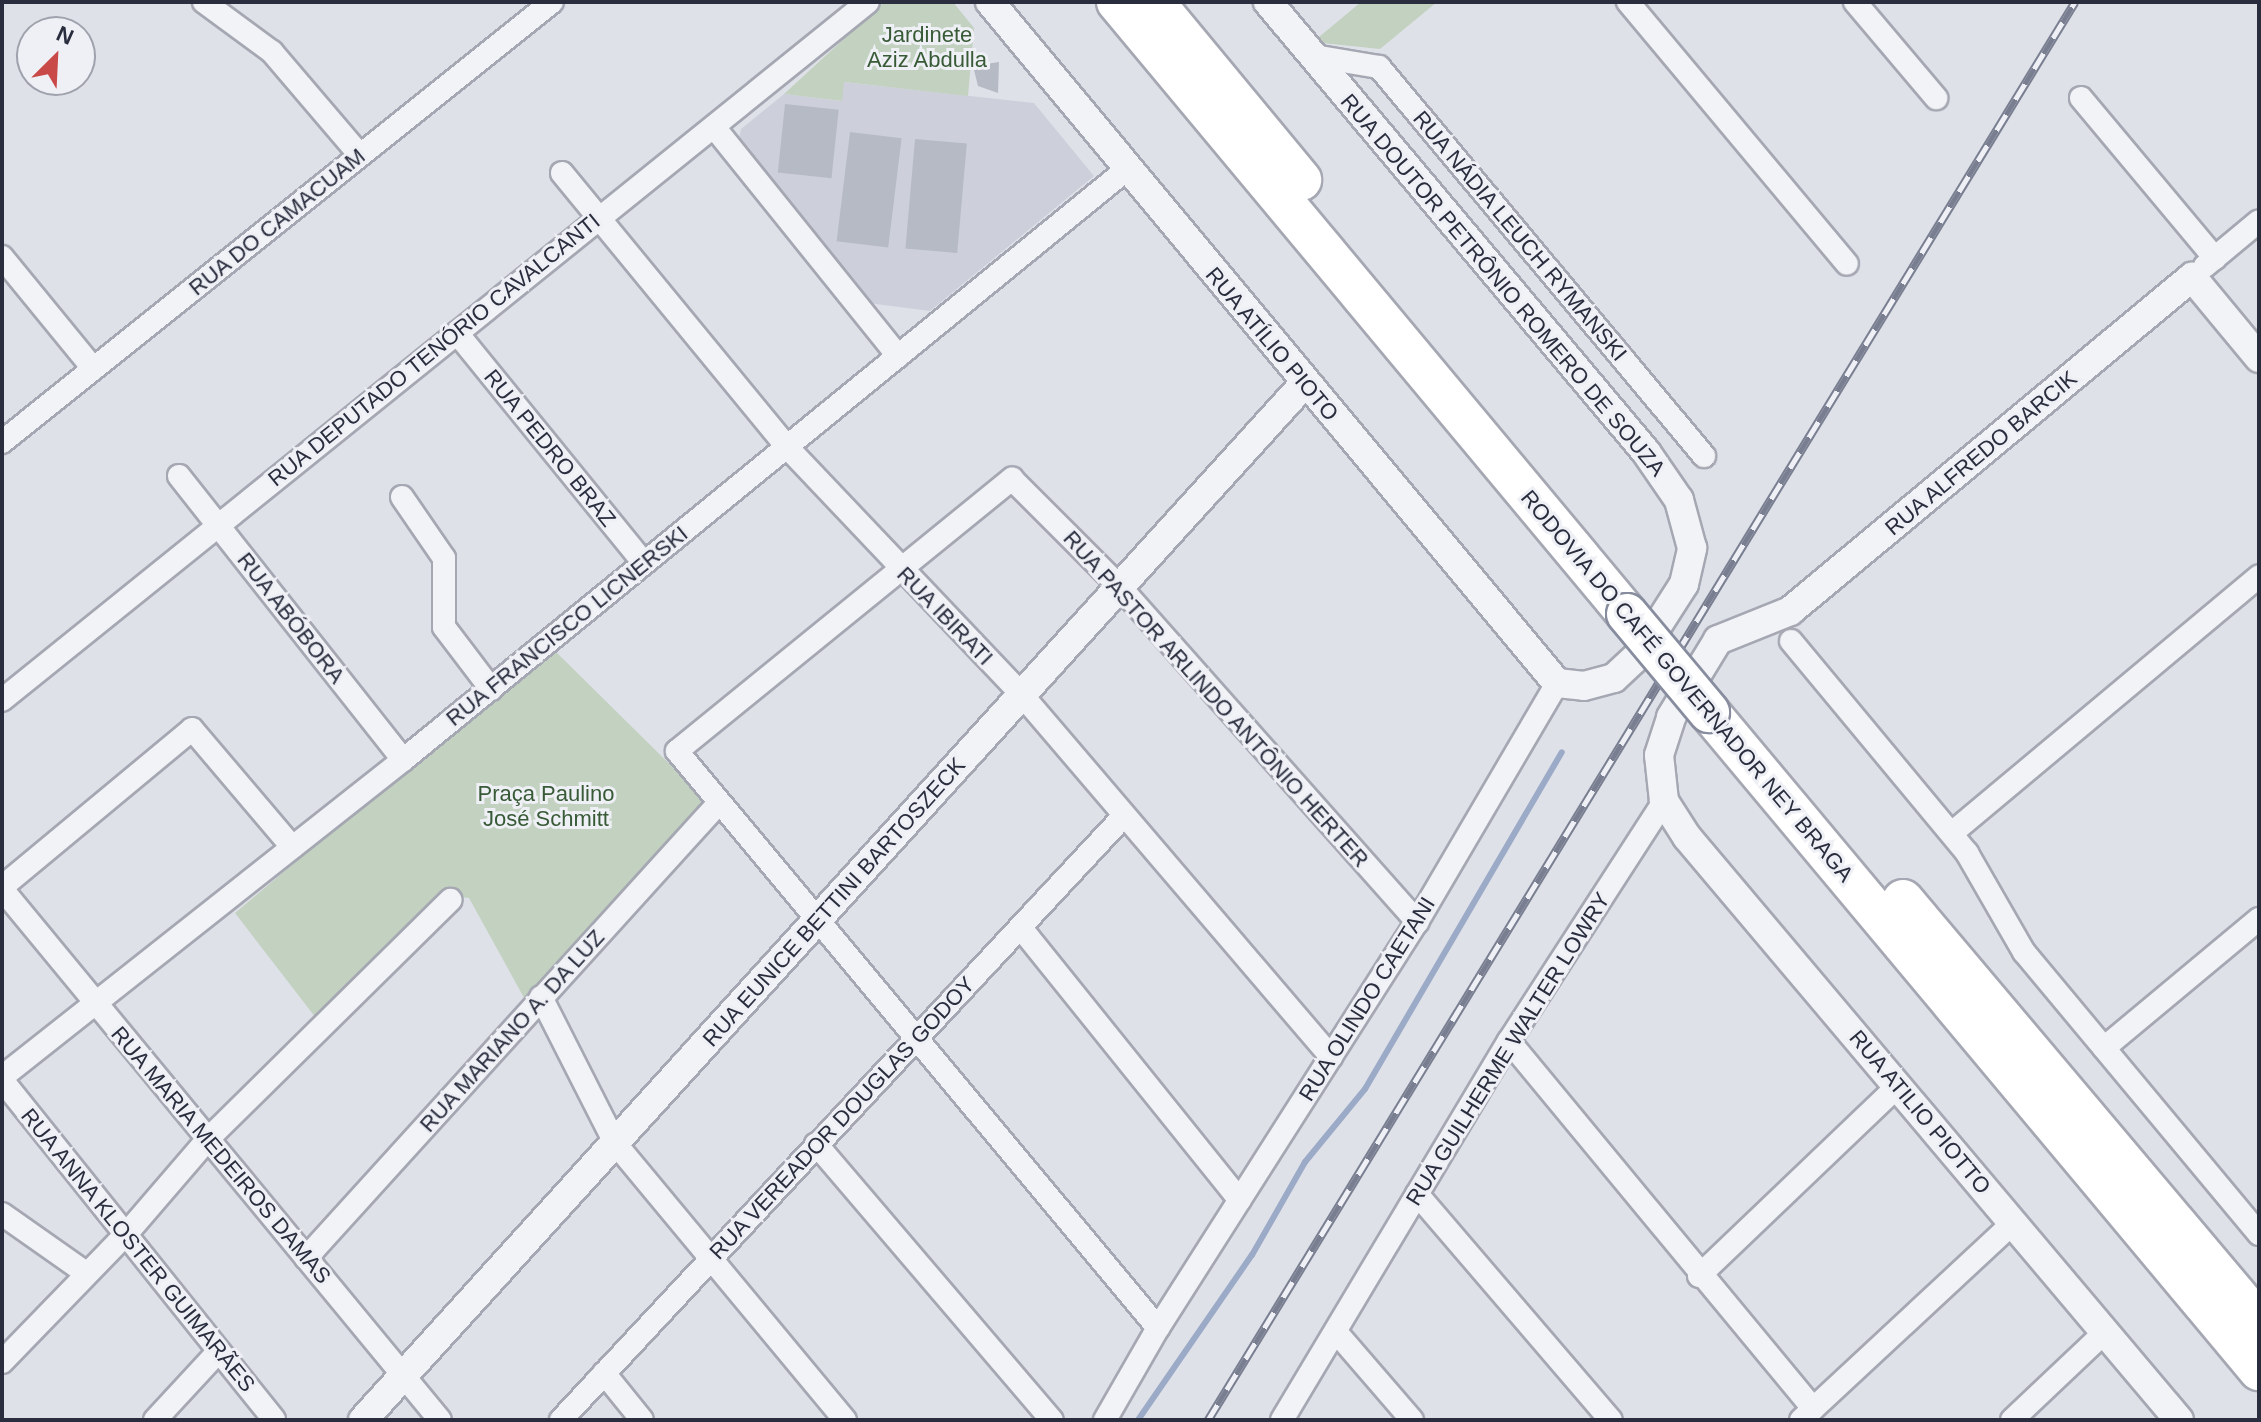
<!DOCTYPE html>
<html>
<head>
<meta charset="utf-8">
<style>
  body { margin:0 }
  #map { position:relative; width:2261px; height:1422px; overflow:hidden; background:#dfe1e8; font-family:Helvetica,sans-serif }
  div>[style] { position:absolute }
  [style*='--x'] { left:calc(var(--x)*1px); top:calc(var(--y)*1px); width:calc(var(--w)*1px); rotate:calc(var(--a)*1deg) }
  .built>* { inset:0; background:#cdd0da }
  .green>* { inset:0; background:#c2d1c0 }
  .stream>* { height:6px; margin:-3px; padding:0 3px; transform-origin:3px; border-radius:3px; background:#9baac7 }
  .building>* { inset:0; background:#b6bac4; transform-origin:0 0 }
  .roads { filter:drop-shadow(2px 0 #a5a7b2) drop-shadow(-2px 0 #a5a7b2) drop-shadow(0 2px #a5a7b2) drop-shadow(0 -2px #a5a7b2) }
  .minor>* { height:22px; margin:-11px; padding:0 11px; transform-origin:11px; border-radius:11px; background:#f2f3f6 }
  .tertiary>* { height:28px; margin:-14px; padding:0 14px; transform-origin:14px; border-radius:14px; background:#f2f3f6 }
  .motorway>* { height:40px; margin:-20px; padding:0 20px; transform-origin:20px; border-radius:20px; background:#fff }
  .rail>* { height:9px; margin-top:-4.5px; transform-origin:0; background:repeating-linear-gradient(90deg,#eef0f5 0 18px,#797f91 0 36px); box-sizing:border-box; border-block:2px solid #797f91 }
  .bridges { filter:drop-shadow(2px 0 #878d9e) drop-shadow(-2px 0 #878d9e) drop-shadow(0 2px #878d9e) drop-shadow(0 -2px #878d9e) }
  .motorway-bridge>* { height:40px; margin:-20px; padding:0 20px; transform-origin:20px; border-radius:20px; background:#fff }
  span { translate:-50% -50%; white-space:nowrap; text-align:center; line-height:1.15; -webkit-text-stroke:6px #eef0f5; paint-order:stroke }
  .park-label { font-size:22px; color:#385a36 }
  .street-label { font-size:22px; color:#292d3e }
  .frame { position:absolute; inset:0; border:4px solid #292d3e; pointer-events:none }
  .north { position:absolute; left:16px; top:16px; width:80px; height:80px; box-sizing:border-box; background:#eef0f5; border:2px solid #9fa2ac; border-radius:50%; rotate:24deg; font-size:22px; font-weight:700; line-height:32px; text-align:center; color:#292d3e }
  .north::after { content:''; display:block; margin:auto; width:28px; height:36px; background:#c94848; clip-path:polygon(50% 0,100% 100%,50% 72%,0 100%) }
</style>
</head>
<body>
<div id="map">
  <div class="built">
    <div style="clip-path:polygon(843px 82px,1034px 103px,1094px 176px,930px 311px,868px 303px,738px 143px,741px 129px,784px 94px,841px 101px)"></div>
  </div>
  <div class="green">
    <div style="clip-path:polygon(884px 2px,953px 2px,974px 28px,968px 96px,844px 82px,842px 101px,784px 94px)"></div>
    <div style="clip-path:polygon(1361px 2px,1437px 2px,1380px 49px,1313px 42px)"></div>
    <div style="clip-path:polygon(551px 647px,708px 802px,528px 1005px,469px 898px,443px 895px,316px 1018px,235px 913px)"></div>
  </div>
  <div class="stream">
    <div style="--x:1138;--y:1420;--w:201;--a:-55.4"></div>
    <div style="--x:1252;--y:1255;--w:107;--a:-60.3"></div>
    <div style="--x:1305;--y:1162;--w:94;--a:-50.6"></div>
    <div style="--x:1365;--y:1089;--w:390;--a:-59.7"></div>
  </div>
  <div class="building">
    <div style="clip-path:polygon(999px 62px,998px 93px,978px 86px,973px 66px)"></div>
    <div style="left:785px;top:104px;width:54px;height:69px;rotate:6deg"></div>
    <div style="left:850px;top:132px;width:52px;height:110px;rotate:7deg"></div>
    <div style="left:915px;top:139px;width:52px;height:110px;rotate:5deg"></div>
  </div>
  <div class="roads">
    <div class="minor">
      <div style="--x:204;--y:2;--w:84;--a:36.3"></div>
      <div style="--x:272;--y:52;--w:135;--a:49.5"></div>
      <div style="--x:1628;--y:2;--w:341;--a:50.1"></div>
      <div style="--x:1855;--y:2;--w:126;--a:49.8"></div>
      <div style="--x:1313;--y:56;--w:67;--a:9.5"></div>
      <div style="--x:1379;--y:67;--w:507;--a:50.12"></div>
      <div style="--x:2081;--y:98;--w:209;--a:50.1"></div>
      <div style="--x:714;--y:127;--w:294;--a:51.2"></div>
      <div style="--x:562;--y:173;--w:355;--a:50.6"></div>
      <div style="--x:787;--y:447;--w:342;--a:46.5"></div>
      <div style="--x:1022;--y:695;--w:476;--a:49.5"></div>
      <div style="--x:2;--y:257;--w:144;--a:50.7"></div>
      <div style="--x:2205;--y:266;--w:70;--a:-39.8"></div>
      <div style="--x:457;--y:333;--w:296;--a:50.9"></div>
      <div style="--x:2;--y:442;--w:704;--a:-38.66"></div>
      <div style="--x:179;--y:476;--w:362;--a:51.7"></div>
      <div style="--x:402;--y:497;--w:74;--a:55.5"></div>
      <div style="--x:444;--y:558;--w:69;--a:90"></div>
      <div style="--x:444;--y:627;--w:78;--a:52.8"></div>
      <div style="--x:1791;--y:641;--w:276;--a:50.3"></div>
      <div style="--x:1967;--y:853;--w:114;--a:60.1"></div>
      <div style="--x:2024;--y:952;--w:367;--a:50.2"></div>
      <div style="--x:2;--y:700;--w:1112;--a:-38.87"></div>
      <div style="--x:1952;--y:833;--w:400;--a:-39.9"></div>
      <div style="--x:2;--y:887;--w:247;--a:-39.7"></div>
      <div style="--x:192;--y:729;--w:155;--a:49.7"></div>
      <div style="--x:2;--y:889;--w:688;--a:50.48"></div>
      <div style="--x:1021;--y:928;--w:349;--a:51.2"></div>
      <div style="--x:541;--y:997;--w:164;--a:63.1"></div>
      <div style="--x:615;--y:1143;--w:360;--a:50.3"></div>
      <div style="--x:1509;--y:1041;--w:477;--a:50.4"></div>
      <div style="--x:2104;--y:1048;--w:202;--a:-39.8"></div>
      <div style="--x:2;--y:1077;--w:511;--a:-38.33"></div>
      <div style="--x:403;--y:760;--w:935;--a:-39.22"></div>
      <div style="--x:2;--y:1080;--w:435;--a:51.3"></div>
      <div style="--x:816;--y:1144;--w:363;--a:49.5"></div>
      <div style="--x:1417;--y:1194;--w:298;--a:49.4"></div>
      <div style="--x:2;--y:1214;--w:103;--a:35.1"></div>
      <div style="--x:306;--y:1258;--w:613;--a:-47.78"></div>
      <div style="--x:1699;--y:1276;--w:275;--a:-43.7"></div>
      <div style="--x:1158;--y:1328;--w:751;--a:-129.82"></div>
      <div style="--x:677;--y:751;--w:432;--a:-39.1"></div>
      <div style="--x:1012;--y:479;--w:153;--a:45"></div>
      <div style="--x:1120;--y:587;--w:448;--a:48.4"></div>
      <div style="--x:1336;--y:1332;--w:116;--a:49.2"></div>
      <div style="--x:2;--y:1362;--w:181;--a:-45.9"></div>
      <div style="--x:128;--y:1232;--w:121;--a:-49.3"></div>
      <div style="--x:207;--y:1140;--w:342;--a:-44.6"></div>
      <div style="--x:604;--y:1373;--w:60;--a:51"></div>
      <div style="--x:155;--y:1420;--w:94;--a:-47.2"></div>
      <div style="--x:561;--y:1420;--w:824;--a:-47.02"></div>
      <div style="--x:1105;--y:1420;--w:106;--a:-60.1"></div>
      <div style="--x:1158;--y:1328;--w:482;--a:-57.5"></div>
      <div style="--x:1417;--y:922;--w:277;--a:-59.6"></div>
      <div style="--x:1282;--y:1420;--w:442;--a:-59.1"></div>
      <div style="--x:1509;--y:1041;--w:286;--a:-57.1"></div>
      <div style="--x:1801;--y:1420;--w:291;--a:-42.9"></div>
      <div style="--x:2012;--y:1420;--w:129;--a:-43.4"></div>
    </div>
    <div class="tertiary">
      <div style="--x:990;--y:2;--w:886;--a:50.22"></div>
      <div style="--x:1557;--y:683;--w:27;--a:6"></div>
      <div style="--x:1584;--y:686;--w:31;--a:-15"></div>
      <div style="--x:1614;--y:678;--w:33;--a:-43"></div>
      <div style="--x:1638;--y:656;--w:85;--a:-57.4"></div>
      <div style="--x:1684;--y:584;--w:37;--a:-77"></div>
      <div style="--x:1692;--y:548;--w:50;--a:-105.2"></div>
      <div style="--x:1679;--y:500;--w:58;--a:-124.5"></div>
      <div style="--x:1646;--y:452;--w:588;--a:-130.03"></div>
      <div style="--x:363;--y:1420;--w:1400;--a:-47.75"></div>
      <div style="--x:2179;--y:1420;--w:763;--a:-130.16"></div>
      <div style="--x:1687;--y:837;--w:43;--a:-122.6"></div>
      <div style="--x:1664;--y:801;--w:46;--a:-96.2"></div>
      <div style="--x:1659;--y:755;--w:40;--a:-72"></div>
      <div style="--x:1671;--y:717;--w:90;--a:-58.6"></div>
      <div style="--x:1718;--y:640;--w:78;--a:-21.9"></div>
      <div style="--x:1790;--y:611;--w:523;--a:-39.72"></div>
      <div style="--x:2192;--y:277;--w:105;--a:50.4"></div>
    </div>
    <div class="motorway">
      <div style="--x:1117;--y:2;--w:797;--a:50.19"></div>
      <div style="--x:1154;--y:2;--w:231;--a:50.4"></div>
      <div style="--x:1709;--y:712;--w:858;--a:50.11"></div>
      <div style="--x:1903;--y:900;--w:552;--a:49.85"></div>
    </div>
  </div>
  <div class="rail">
    <div style="--x:1208;--y:1420;--w:1662;--a:-58.56"></div>
  </div>
  <div class="bridges">
    <div class="motorway-bridge">
      <div style="--x:1627;--y:614;--w:128;--a:50.1"></div>
    </div>
  </div>
  <div class="park-label">
    <span style="left:927px;top:47px">Jardinete<br>Aziz Abdulla</span>
    <span style="left:546px;top:806px">Praça Paulino<br>José Schmitt</span>
  </div>
  <div class="street-label">
    <span style="left:277px;top:222px;rotate:-39deg">RUA DO CAMACUAM</span>
    <span style="left:1520px;top:236px;rotate:50deg">RUA NÁDIA LEUCH RYMANSKI</span>
    <span style="left:1503px;top:285px;rotate:50deg">RUA DOUTOR PETRÔNIO ROMERO DE SOUZA</span>
    <span style="left:1272px;top:344px;rotate:50deg">RUA ATÍLIO PIOTO</span>
    <span style="left:434px;top:350px;rotate:-39deg">RUA DEPUTADO TENÓRIO CAVALCANTI</span>
    <span style="left:550px;top:448px;rotate:51deg">RUA PEDRO BRAZ</span>
    <span style="left:1981px;top:453px;rotate:-40deg">RUA ALFREDO BARCIK</span>
    <span style="left:945px;top:616px;rotate:46deg">RUA IBIRATI</span>
    <span style="left:291px;top:618px;rotate:52deg">RUA ABÓBORA</span>
    <span style="left:567px;top:626px;rotate:-39deg">RUA FRANCISCO LICNERSKI</span>
    <span style="left:1687px;top:686px;rotate:50deg">RODOVIA DO CAFÉ GOVERNADOR NEY BRAGA</span>
    <span style="left:1216px;top:699px;rotate:48deg">RUA PASTOR ARLINDO ANTÔNIO HERTER</span>
    <span style="left:834px;top:902px;rotate:-48deg">RUA EUNICE BETTINI BARTOSZECK</span>
    <span style="left:1367px;top:999px;rotate:-58deg">RUA OLINDO CAETANI</span>
    <span style="left:512px;top:1031px;rotate:-48deg">RUA MARIANO A. DA LUZ</span>
    <span style="left:1508px;top:1049px;rotate:-58deg">RUA GUILHERME WALTER LOWRY</span>
    <span style="left:1920px;top:1112px;rotate:50deg">RUA ATILIO PIOTTO</span>
    <span style="left:842px;top:1118px;rotate:-47deg">RUA VEREADOR DOUGLAS GODOY</span>
    <span style="left:221px;top:1155px;rotate:50deg">RUA MARIA MEDEIROS DAMAS</span>
    <span style="left:138px;top:1250px;rotate:51deg">RUA ANNA KLOSTER GUIMARÃES</span>
  </div>
  <div class="frame"></div>
  <div class="north">N</div>
</div>
</body>
</html>
